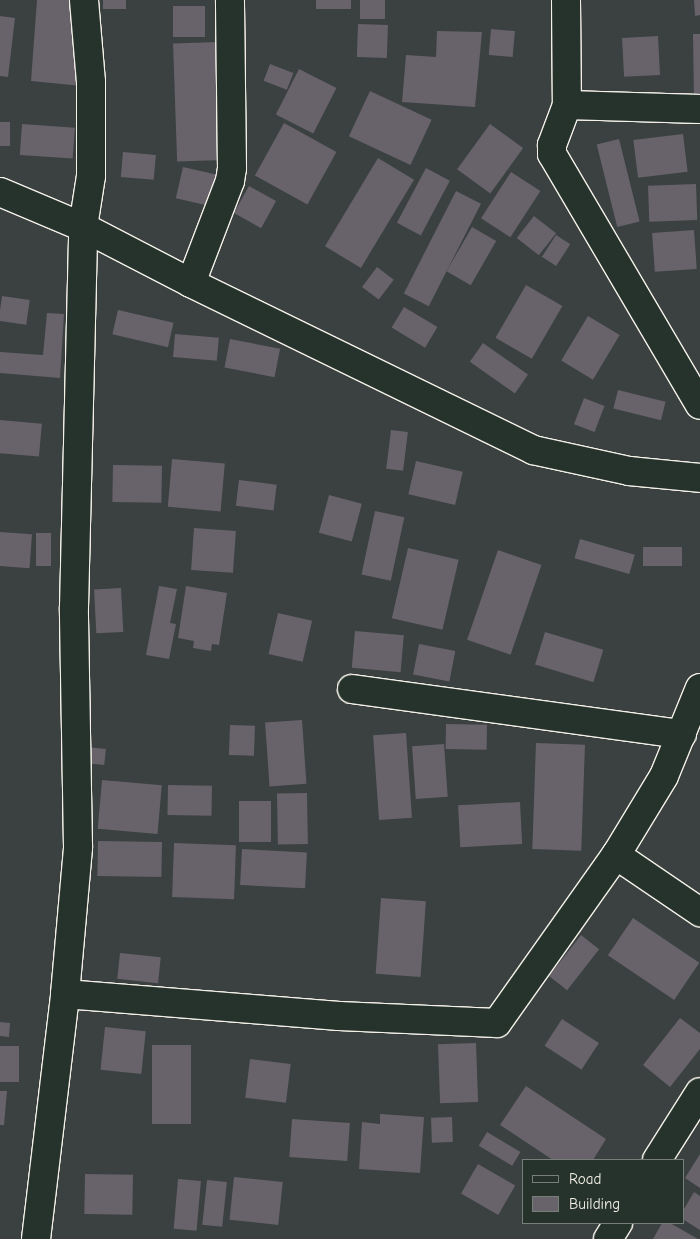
<!DOCTYPE html>
<html>
<head>
<meta charset="utf-8">
<style>
  body { margin:0 }
  #map { position:relative; width:700px; height:1239px; overflow:hidden; background:#3a4140; font-family:"Comic Neue",sans-serif }
  div>[style] { position:absolute }
  [style*='--x'] { left:calc(var(--x)*1px); top:calc(var(--y)*1px); width:calc(var(--w)*1px); rotate:calc(var(--a)*1deg) }
  .building>* { inset:0; background:#68626b; transform-origin:0 0 }
  .roads { filter:drop-shadow(1px 0 #f4f1e8) drop-shadow(-1px 0 #f4f1e8) drop-shadow(0 1px #f4f1e8) drop-shadow(0 -1px #f4f1e8) }
  .minor>* { height:28px; margin:-14px; padding:0 14px; transform-origin:14px; border-radius:14px; background:#26332d }
  span { translate:-50% -50%; white-space:nowrap; text-align:center; line-height:1.15; -webkit-text-stroke:4px #26332d; paint-order:stroke }
  .legend { position:absolute; left:522px; top:1159px; width:162px; height:65px; box-sizing:border-box; background:#26332d; border:1px solid #787f78; margin:0; padding:6px 9px; list-style:none; font-size:15px; color:#f4f1e8 }
  .legend li { display:flex; align-items:center; gap:10px; height:25px }
  .legend b { width:25px; border:1px solid #787f78 }
</style>
</head>
<body>
<div id="map">
  <div class="building">
    <div style="clip-path:polygon(37px 0,75px 0,72px 33px,78px 33px,82px 86px,31px 81px)"></div>
    <div style="left:103px;top:0;width:23px;height:9px"></div>
    <div style="left:316px;top:0;width:35px;height:9px"></div>
    <div style="left:360px;top:0;width:25px;height:19px"></div>
    <div style="clip-path:polygon(694px 0,700px 0,700px 15px,695px 16px)"></div>
    <div style="left:173px;top:6px;width:32px;height:31px"></div>
    <div style="clip-path:polygon(0 16px,15px 18px,8px 77px,0 76px)"></div>
    <div style="left:358px;top:24px;width:30px;height:33px;rotate:2deg"></div>
    <div style="left:491px;top:29px;width:24px;height:26px;rotate:5deg"></div>
    <div style="clip-path:polygon(437px 31px,482px 32px,475px 107px,402px 102px,406px 55px,436px 57px)"></div>
    <div style="clip-path:polygon(693px 34px,700px 34px,700px 101px,694px 101px)"></div>
    <div style="left:658px;top:36px;width:39px;height:36px;rotate:87deg"></div>
    <div style="left:219px;top:42px;width:118px;height:46px;rotate:88deg"></div>
    <div style="left:270px;top:64px;width:25px;height:18px;rotate:21deg"></div>
    <div style="left:299px;top:69px;width:42px;height:51px;rotate:27deg"></div>
    <div style="left:370px;top:91px;width:68px;height:50px;rotate:25deg"></div>
    <div style="left:0;top:122px;width:10px;height:24px"></div>
    <div style="left:284px;top:123px;width:60px;height:60px;rotate:29deg"></div>
    <div style="left:22px;top:124px;width:53px;height:31px;rotate:4deg"></div>
    <div style="left:490px;top:124px;width:41px;height:56px;rotate:36deg"></div>
    <div style="left:683px;top:134px;width:38px;height:50px;rotate:83deg"></div>
    <div style="left:619px;top:139px;width:85px;height:23px;rotate:76deg"></div>
    <div style="left:123px;top:152px;width:33px;height:25px;rotate:5deg"></div>
    <div style="left:378px;top:158px;width:42px;height:103px;rotate:31deg"></div>
    <div style="left:183px;top:167px;width:35px;height:32px;rotate:13deg"></div>
    <div style="left:426px;top:168px;width:27px;height:62px;rotate:28deg"></div>
    <div style="left:511px;top:172px;width:35px;height:55px;rotate:33deg"></div>
    <div style="left:696px;top:184px;width:36px;height:48px;rotate:88deg"></div>
    <div style="left:249px;top:186px;width:31px;height:31px;rotate:29deg"></div>
    <div style="left:456px;top:191px;width:28px;height:115px;rotate:27deg"></div>
    <div style="left:534px;top:216px;width:28px;height:28px;rotate:38deg"></div>
    <div style="left:472px;top:227px;width:28px;height:51px;rotate:30deg"></div>
    <div style="left:694px;top:230px;width:39px;height:42px;rotate:86deg"></div>
    <div style="left:556px;top:235px;width:17px;height:26px;rotate:33deg"></div>
    <div style="left:377px;top:267px;width:21px;height:25px;rotate:37deg"></div>
    <div style="left:526px;top:285px;width:42px;height:61px;rotate:30deg"></div>
    <div style="left:2px;top:296px;width:28px;height:25px;rotate:8deg"></div>
    <div style="left:404px;top:307px;width:39px;height:24px;rotate:31deg"></div>
    <div style="left:118px;top:310px;width:57px;height:25px;rotate:13deg"></div>
    <div style="clip-path:polygon(47px 313px,64px 314px,60px 378px,0 373px,0 352px,43px 355px)"></div>
    <div style="left:588px;top:316px;width:37px;height:52px;rotate:31deg"></div>
    <div style="left:175px;top:334px;width:44px;height:23px;rotate:5deg"></div>
    <div style="left:230px;top:339px;width:51px;height:29px;rotate:11deg"></div>
    <div style="left:483px;top:343px;width:55px;height:23px;rotate:35deg"></div>
    <div style="left:618px;top:390px;width:49px;height:19px;rotate:14deg"></div>
    <div style="left:584px;top:398px;width:22px;height:28px;rotate:21deg"></div>
    <div style="left:0;top:420px;width:42px;height:33px;rotate:5deg"></div>
    <div style="left:391px;top:430px;width:17px;height:39px;rotate:7deg"></div>
    <div style="left:172px;top:459px;width:53px;height:48px;rotate:5deg"></div>
    <div style="left:416px;top:461px;width:48px;height:34px;rotate:13deg"></div>
    <div style="left:113px;top:465px;width:49px;height:37px;rotate:1deg"></div>
    <div style="left:239px;top:480px;width:38px;height:26px;rotate:7deg"></div>
    <div style="left:329px;top:495px;width:34px;height:39px;rotate:15deg"></div>
    <div style="left:375px;top:511px;width:30px;height:65px;rotate:12deg"></div>
    <div style="left:194px;top:528px;width:42px;height:42px;rotate:4deg"></div>
    <div style="left:0;top:532px;width:32px;height:34px;rotate:4deg"></div>
    <div style="left:36px;top:533px;width:15px;height:33px"></div>
    <div style="left:580px;top:539px;width:57px;height:20px;rotate:16deg"></div>
    <div style="left:682px;top:547px;width:19px;height:39px;rotate:90deg"></div>
    <div style="left:408px;top:548px;width:52px;height:72px;rotate:13deg"></div>
    <div style="left:498px;top:550px;width:46px;height:95px;rotate:19deg"></div>
    <div style="clip-path:polygon(159px 586px,177px 589px,170px 623px,176px 624px,169px 659px,146px 655px)"></div>
    <div style="clip-path:polygon(186px 586px,227px 593px,219px 645px,212px 644px,211px 651px,193px 648px,194px 641px,178px 638px)"></div>
    <div style="left:121px;top:588px;width:44px;height:27px;rotate:87deg"></div>
    <div style="left:278px;top:613px;width:35px;height:42px;rotate:13deg"></div>
    <div style="left:355px;top:631px;width:49px;height:37px;rotate:5deg"></div>
    <div style="left:545px;top:632px;width:61px;height:34px;rotate:17deg"></div>
    <div style="left:419px;top:644px;width:37px;height:31px;rotate:11deg"></div>
    <div style="left:302px;top:720px;width:64px;height:37px;rotate:86deg"></div>
    <div style="left:446px;top:724px;width:41px;height:25px;rotate:1deg"></div>
    <div style="left:230px;top:725px;width:25px;height:30px;rotate:2deg"></div>
    <div style="left:406px;top:733px;width:85px;height:33px;rotate:86deg"></div>
    <div style="left:536px;top:743px;width:49px;height:106px;rotate:2deg"></div>
    <div style="left:444px;top:744px;width:53px;height:32px;rotate:86deg"></div>
    <div style="left:87px;top:747px;width:19px;height:16px;rotate:6deg"></div>
    <div style="left:102px;top:780px;width:60px;height:49px;rotate:5deg"></div>
    <div style="left:168px;top:785px;width:44px;height:30px;rotate:1deg"></div>
    <div style="left:307px;top:793px;width:51px;height:30px;rotate:89deg"></div>
    <div style="left:239px;top:801px;width:32px;height:41px"></div>
    <div style="left:520px;top:802px;width:42px;height:62px;rotate:87deg"></div>
    <div style="left:98px;top:841px;width:64px;height:35px;rotate:1deg"></div>
    <div style="left:174px;top:843px;width:62px;height:54px;rotate:2deg"></div>
    <div style="left:242px;top:849px;width:65px;height:36px;rotate:3deg"></div>
    <div style="left:381px;top:898px;width:45px;height:76px;rotate:4deg"></div>
    <div style="left:633px;top:918px;width:80px;height:45px;rotate:34deg"></div>
    <div style="left:581px;top:935px;width:23px;height:52px;rotate:38deg"></div>
    <div style="left:120px;top:953px;width:41px;height:26px;rotate:6deg"></div>
    <div style="clip-path:polygon(680px 1018px,700px 1033px,700px 1049px,670px 1087px,643px 1065px)"></div>
    <div style="left:562px;top:1019px;width:44px;height:32px;rotate:33deg"></div>
    <div style="clip-path:polygon(0 1022px,10px 1023px,9px 1037px,0 1036px)"></div>
    <div style="left:105px;top:1027px;width:41px;height:43px;rotate:6deg"></div>
    <div style="left:476px;top:1043px;width:59px;height:38px;rotate:88deg"></div>
    <div style="left:152px;top:1045px;width:39px;height:79px"></div>
    <div style="left:0;top:1046px;width:19px;height:36px"></div>
    <div style="left:250px;top:1059px;width:41px;height:39px;rotate:7deg"></div>
    <div style="clip-path:polygon(526px 1086px,606px 1139px,593px 1160px,553px 1160px,500px 1125px)"></div>
    <div style="clip-path:polygon(0 1091px,7px 1091px,4px 1125px,0 1125px)"></div>
    <div style="clip-path:polygon(380px 1114px,424px 1117px,420px 1173px,359px 1169px,362px 1122px,380px 1124px)"></div>
    <div style="left:452px;top:1117px;width:25px;height:21px;rotate:88deg"></div>
    <div style="left:292px;top:1119px;width:58px;height:38px;rotate:4deg"></div>
    <div style="left:487px;top:1132px;width:39px;height:16px;rotate:31deg"></div>
    <div style="clip-path:polygon(700px 1154px,700px 1188px,685px 1178px)"></div>
    <div style="left:478px;top:1164px;width:43px;height:34px;rotate:30deg"></div>
    <div style="left:85px;top:1174px;width:48px;height:40px;rotate:1deg"></div>
    <div style="left:234px;top:1177px;width:49px;height:43px;rotate:6deg"></div>
    <div style="left:178px;top:1179px;width:23px;height:50px;rotate:5deg"></div>
    <div style="left:207px;top:1180px;width:20px;height:45px;rotate:6deg"></div>
    <div style="clip-path:polygon(694px 1192px,700px 1196px,700px 1230px,684px 1220px,684px 1209px)"></div>
    <div style="clip-path:polygon(662px 1223px,670px 1223px,698px 1239px,653px 1239px)"></div>
  </div>
  <div class="roads">
    <div class="minor">
      <div style="--x:566;--y:0;--w:105;--a:89.5"></div>
      <div style="--x:567;--y:105;--w:43;--a:110.6"></div>
      <div style="--x:552;--y:145;--w:9;--a:90"></div>
      <div style="--x:552;--y:154;--w:291;--a:59.5"></div>
      <div style="--x:567;--y:105;--w:133;--a:1.7"></div>
      <div style="--x:0;--y:192;--w:90;--a:22.9"></div>
      <div style="--x:83;--y:227;--w:122;--a:27.4"></div>
      <div style="--x:191;--y:283;--w:381;--a:26"></div>
      <div style="--x:533;--y:450;--w:98;--a:12.3"></div>
      <div style="--x:629;--y:471;--w:71;--a:5.6"></div>
      <div style="--x:191;--y:283;--w:109;--a:-69.1"></div>
      <div style="--x:230;--y:181;--w:13;--a:-81"></div>
      <div style="--x:232;--y:168;--w:168;--a:-90.7"></div>
      <div style="--x:352;--y:689;--w:333;--a:7.8"></div>
      <div style="--x:616;--y:855;--w:102;--a:34.2"></div>
      <div style="--x:65;--y:994;--w:275;--a:4.6"></div>
      <div style="--x:339;--y:1016;--w:158;--a:2.5"></div>
      <div style="--x:497;--y:1023;--w:206;--a:-54.7"></div>
      <div style="--x:616;--y:855;--w:92;--a:-58.7"></div>
      <div style="--x:664;--y:776;--w:95;--a:-67.8"></div>
      <div style="--x:657;--y:1160;--w:80;--a:-57.7"></div>
      <div style="--x:36;--y:1239;--w:247;--a:-83.2"></div>
      <div style="--x:65;--y:994;--w:148;--a:-84.9"></div>
      <div style="--x:78;--y:847;--w:240;--a:-91"></div>
      <div style="--x:74;--y:607;--w:380;--a:-88.6"></div>
      <div style="--x:83;--y:227;--w:52;--a:-81.1"></div>
      <div style="--x:91;--y:176;--w:94;--a:-90"></div>
      <div style="--x:91;--y:82;--w:82;--a:-94.9"></div>
      <div style="--x:608;--y:1239;--w:19;--a:-58"></div>
    </div>
  </div>
  <ul class="legend">
  <li><b style="height:6px;background:#26332d"></b>Road</li>
  <li><b style="height:14px;background:#68626b"></b>Building</li>
  </ul>
</div>
</body>
</html>
